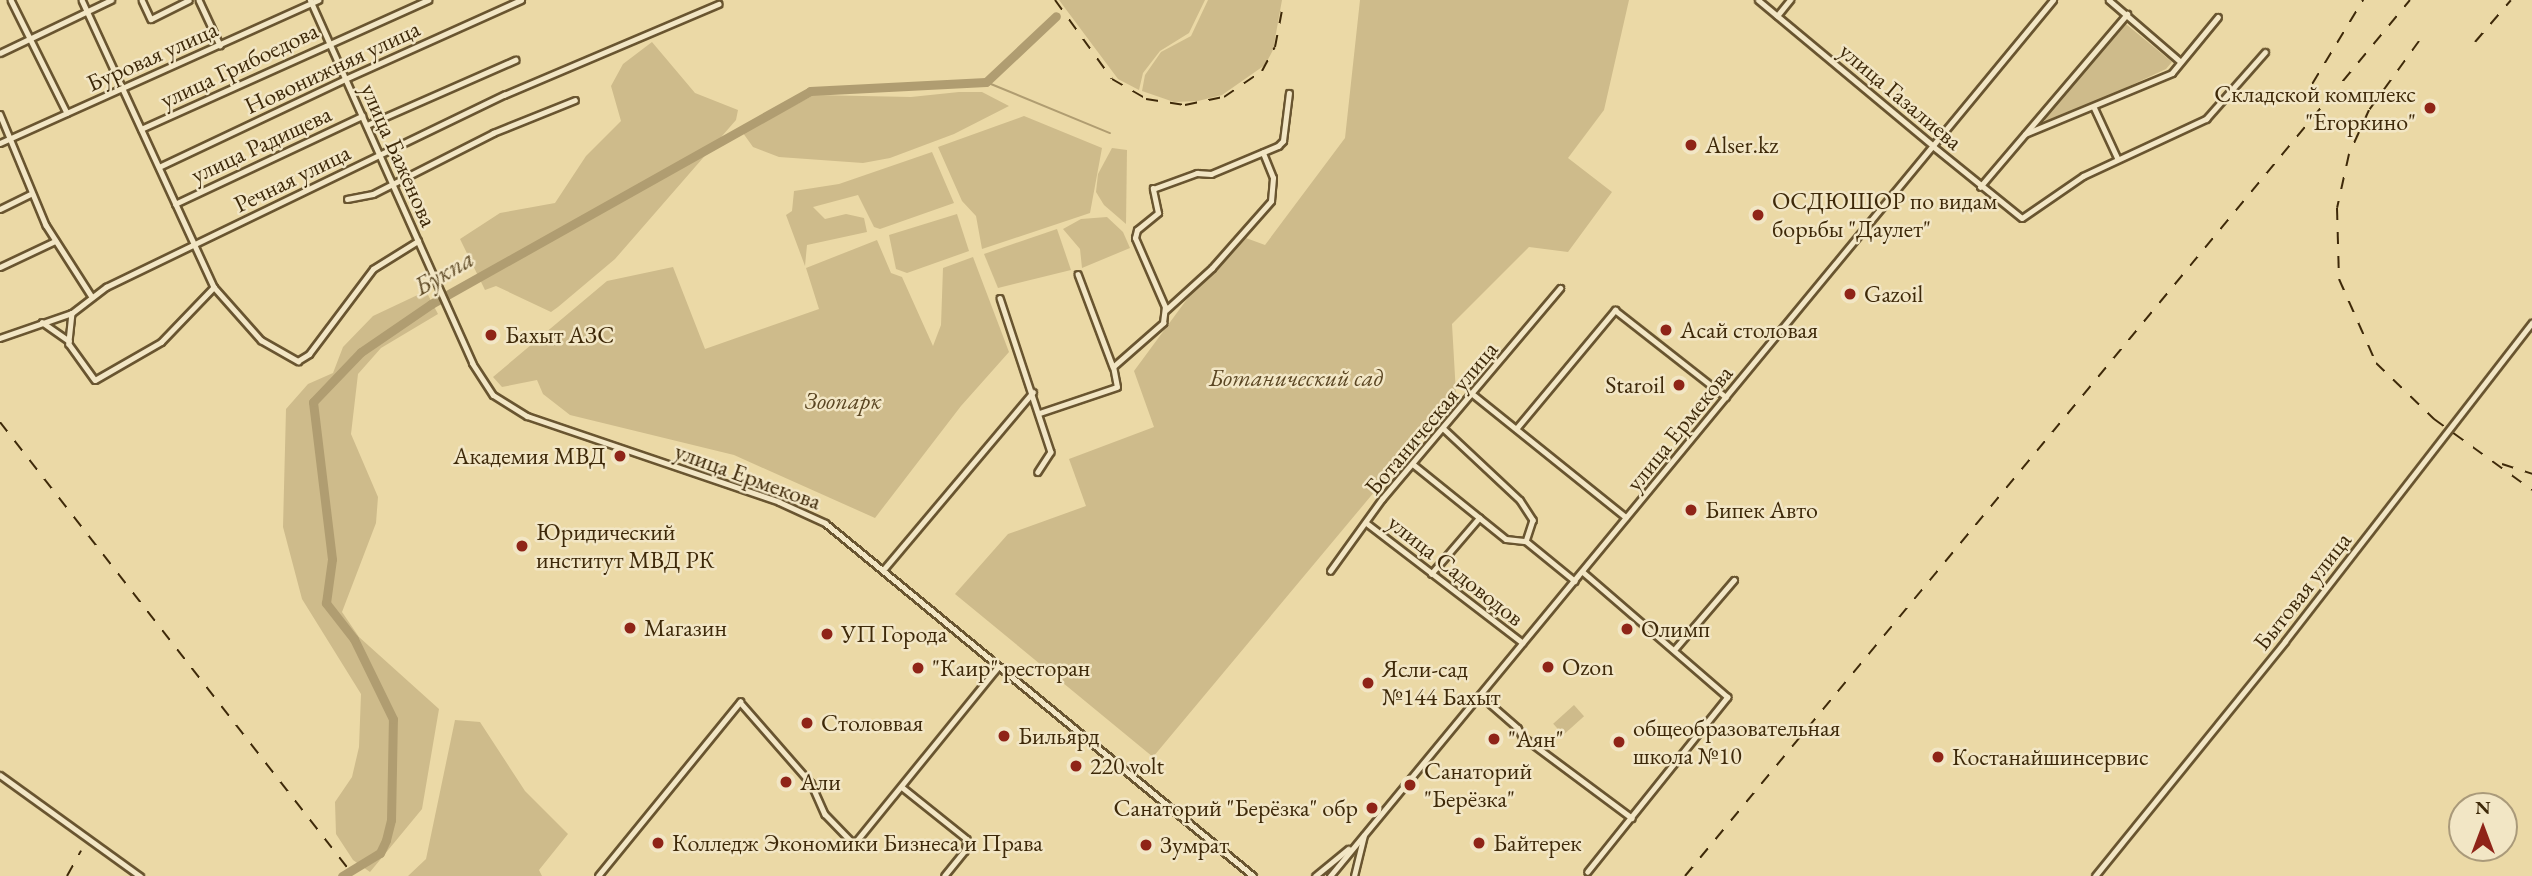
<!DOCTYPE html>
<html>
<head>
<meta charset="utf-8">
<style>
  body { margin:0 }
  #map { position:relative; width:2532px; height:876px; overflow:hidden; background:#ebd9a6; font-family:"EB Garamond",serif }
  div>[style] { position:absolute }
  [style*='--x'] { left:calc(var(--x)*1px); top:calc(var(--y)*1px); width:calc(var(--w)*1px); rotate:calc(var(--a)*1deg) }
  .green>* { inset:0; background:#cebb8b; transform-origin:0 0 }
  .stream>* { height:2px; margin:-1px; padding:0 1px; transform-origin:1px; border-radius:1px; background:#b09d71 }
  .river>* { height:9px; margin:-4.5px; padding:0 4.5px; transform-origin:4.5px; border-radius:4.5px; background:#b09d71 }
  .roads { filter:drop-shadow(2px 0 #695530) drop-shadow(-2px 0 #695530) drop-shadow(0 2px #695530) drop-shadow(0 -2px #695530) }
  .street>* { height:4.5px; margin:-2.25px; padding:0 2.25px; transform-origin:2.25px; border-radius:2.25px; background:#f2e6c5 }
  .secondary>* { height:5px; margin:-2.5px; padding:0 2.5px; transform-origin:2.5px; border-radius:2.5px; background:#f2e6c5 }
  .rail>* { height:2px; margin-top:-1px; transform-origin:0; background:repeating-linear-gradient(90deg,#3e2909 0 12px,transparent 0 24px) }
  .dots>* { width:19px; height:19px; translate:-50% -50%; box-sizing:border-box; border:4px solid #f2e6c5; border-radius:50% }
  span { translate:-50% -50%; white-space:nowrap; text-align:center; line-height:1.15; -webkit-text-stroke:5px #f2e6c5; paint-order:stroke }
  .street-label { font-size:24px; color:#3e2909 }
  .poi-label { font-size:24px; color:#3e2909 }
  .right { translate:-100% -50%; text-align:right }
  .left { translate:0 -50%; text-align:left }
  .park-label { font-size:24px; color:#5b4623; font-style:italic }
  .water-label { font-size:26px; color:#604c28; font-style:italic }
  .north { position:absolute; left:2448px; top:792px; width:70px; height:70px; box-sizing:border-box; background:#f2e6c5; border:2px solid #aa9a7a; border-radius:50%; rotate:0deg; font-size:19px; font-weight:700; line-height:28px; text-align:center; color:#3e2909 }
  .north::after { content:''; display:block; margin:auto; width:24px; height:32px; background:#8f2418; clip-path:polygon(50% 0,100% 100%,50% 72%,0 100%) }
</style>
</head>
<body>
<div id="map">
  <div class="green">
    <div style="clip-path:polygon(1059px 0,1205px 0,1189px 33px,1160px 51px,1143px 73px,1139px 90px,1118px 79px)"></div>
    <div style="clip-path:polygon(1208px 0,1282px 0,1273px 50px,1265px 65px,1222px 95px,1198px 101px,1174px 102px,1142px 91px,1145px 75px,1161px 52px,1191px 36px)"></div>
    <div style="clip-path:polygon(1360px 0,1629px 0,1604px 110px,1568px 158px,1612px 192px,1568px 252px,1529px 247px,1452px 324px,1456px 394px,1153px 757px,955px 594px,1008px 534px,1086px 506px,1069px 459px,1154px 427px,1134px 371px,1193px 291px,1246px 238px,1265px 245px,1345px 138px)"></div>
    <div style="clip-path:polygon(2126px 24px,2172px 62px,2166px 69px,2048px 124px,2044px 119px)"></div>
    <div style="clip-path:polygon(652px 42px,695px 93px,738px 110px,736px 120px,615px 259px,558px 307px,551px 312px,496px 286px,485px 290px,460px 239px,500px 213px,555px 203px,586px 156px,621px 121px,611px 86px,623px 64px)"></div>
    <div style="clip-path:polygon(959px 92px,982px 92px,1009px 106px,954px 134px,890px 158px,863px 163px,779px 157px,753px 147px,743px 133px,814px 95px,911px 97px)"></div>
    <div style="clip-path:polygon(1024px 116px,1102px 148px,1090px 213px,982px 249px,976px 216px,962px 201px,938px 147px)"></div>
    <div style="clip-path:polygon(1112px 148px,1127px 150px,1126px 224px,1104px 205px,1096px 192px,1098px 174px)"></div>
    <div style="clip-path:polygon(932px 152px,954px 203px,880px 229px,874px 227px,858px 195px,813px 207px,825px 219px,846px 214px,864px 218px,867px 232px,807px 245px,805px 266px,786px 215px,792px 211px,794px 191px,839px 184px)"></div>
    <div style="clip-path:polygon(957px 214px,969px 251px,907px 273px,896px 269px,889px 235px)"></div>
    <div style="clip-path:polygon(1107px 217px,1123px 232px,1130px 248px,1082px 268px,1080px 249px,1063px 229px,1081px 219px)"></div>
    <div style="clip-path:polygon(1057px 229px,1071px 270px,998px 288px,984px 254px)"></div>
    <div style="clip-path:polygon(877px 240px,891px 273px,902px 277px,933px 346px,941px 325px,943px 268px,973px 257px,1009px 352px,961px 406px,875px 518px,734px 455px,570px 415px,543px 394px,537px 380px,502px 387px,493px 377px,607px 281px,673px 267px,705px 349px,819px 309px,806px 268px)"></div>
    <div style="clip-path:polygon(426px 291px,438px 314px,381px 348px,358px 374px,351px 434px,378px 497px,376px 523px,342px 612px,359px 637px,439px 709px,422px 809px,370px 872px,353px 860px,336px 834px,335px 802px,352px 777px,359px 747px,361px 694px,302px 599px,283px 527px,286px 409px,308px 384px,333px 373px,343px 347px,373px 316px)"></div>
    <div style="left:1574px;top:705px;width:15px;height:28px;rotate:48deg"></div>
    <div style="clip-path:polygon(455px 720px,480px 722px,525px 791px,568px 834px,539px 870px,542px 876px,408px 876px,426px 859px)"></div>
  </div>
  <div class="stream">
    <div style="--x:986;--y:82;--w:134;--a:22.4"></div>
  </div>
  <div class="river">
    <div style="--x:342;--y:876;--w:44;--a:-31.2"></div>
    <div style="--x:380;--y:853;--w:14;--a:-65"></div>
    <div style="--x:386;--y:840;--w:21;--a:-76"></div>
    <div style="--x:391;--y:820;--w:101;--a:-88.9"></div>
    <div style="--x:393;--y:719;--w:89;--a:-116"></div>
    <div style="--x:354;--y:639;--w:46;--a:-127.9"></div>
    <div style="--x:326;--y:603;--w:44;--a:-82.2"></div>
    <div style="--x:332;--y:559;--w:158;--a:-96.9"></div>
    <div style="--x:313;--y:402;--w:69;--a:-46.2"></div>
    <div style="--x:361;--y:352;--w:85;--a:-34.4"></div>
    <div style="--x:431;--y:304;--w:435;--a:-29.3"></div>
    <div style="--x:810;--y:91;--w:176;--a:-2.9"></div>
    <div style="--x:986;--y:82;--w:96;--a:-43.3"></div>
  </div>
  <div class="roads">
    <div class="street">
      <div style="--x:11;--y:0;--w:126;--a:63.6"></div>
      <div style="--x:82;--y:0;--w:316;--a:65.3"></div>
      <div style="--x:214;--y:287;--w:71;--a:48.4"></div>
      <div style="--x:261;--y:340;--w:43;--a:29.6"></div>
      <div style="--x:298;--y:361;--w:13;--a:-32"></div>
      <div style="--x:309;--y:354;--w:106;--a:-53"></div>
      <div style="--x:373;--y:269;--w:53;--a:-31.9"></div>
      <div style="--x:142;--y:0;--w:21;--a:65"></div>
      <div style="--x:151;--y:19;--w:42;--a:-26.6"></div>
      <div style="--x:199;--y:0;--w:50;--a:65"></div>
      <div style="--x:2109;--y:0;--w:94;--a:40.7"></div>
      <div style="--x:1777;--y:16;--w:21;--a:-51"></div>
      <div style="--x:0;--y:53;--w:123;--a:-25.5"></div>
      <div style="--x:2094;--y:107;--w:57;--a:65.2"></div>
      <div style="--x:0;--y:114;--w:120;--a:67.5"></div>
      <div style="--x:46;--y:225;--w:85;--a:57.4"></div>
      <div style="--x:367;--y:125;--w:162;--a:-23.7"></div>
      <div style="--x:141;--y:129;--w:315;--a:-24.2"></div>
      <div style="--x:2025;--y:134;--w:159;--a:-22.5"></div>
      <div style="--x:2172;--y:73;--w:72;--a:-50.6"></div>
      <div style="--x:0;--y:143;--w:349;--a:-24.2"></div>
      <div style="--x:1933;--y:146;--w:114;--a:39"></div>
      <div style="--x:2022;--y:218;--w:74;--a:-34.5"></div>
      <div style="--x:2083;--y:176;--w:136;--a:-24.9"></div>
      <div style="--x:2206;--y:119;--w:89;--a:-48.6"></div>
      <div style="--x:159;--y:167;--w:206;--a:-25.3"></div>
      <div style="--x:1980;--y:187;--w:227;--a:-49.6"></div>
      <div style="--x:347;--y:199;--w:26;--a:-11"></div>
      <div style="--x:373;--y:194;--w:135;--a:-26.9"></div>
      <div style="--x:493;--y:133;--w:88;--a:-21.9"></div>
      <div style="--x:175;--y:204;--w:207;--a:-25.2"></div>
      <div style="--x:0;--y:209;--w:34;--a:-26"></div>
      <div style="--x:0;--y:267;--w:61;--a:-25.3"></div>
      <div style="--x:1078;--y:274;--w:99;--a:69.4"></div>
      <div style="--x:1000;--y:298;--w:162;--a:71.7"></div>
      <div style="--x:1051;--y:452;--w:24;--a:123"></div>
      <div style="--x:1166;--y:310;--w:62;--a:-42.4"></div>
      <div style="--x:1212;--y:268;--w:89;--a:-48.6"></div>
      <div style="--x:1271;--y:201;--w:23;--a:-85"></div>
      <div style="--x:1273;--y:178;--w:27;--a:-112"></div>
      <div style="--x:72;--y:313;--w:31;--a:96"></div>
      <div style="--x:69;--y:344;--w:44;--a:54.2"></div>
      <div style="--x:95;--y:380;--w:76;--a:-29.9"></div>
      <div style="--x:161;--y:342;--w:76;--a:-46.1"></div>
      <div style="--x:42;--y:322;--w:33;--a:35"></div>
      <div style="--x:0;--y:338;--w:76;--a:-19.1"></div>
      <div style="--x:72;--y:313;--w:43;--a:-37.4"></div>
      <div style="--x:106;--y:287;--w:442;--a:-25.8"></div>
      <div style="--x:504;--y:95;--w:233;--a:-23"></div>
      <div style="--x:1474;--y:395;--w:195;--a:38.8"></div>
      <div style="--x:1040;--y:413;--w:81;--a:-18.7"></div>
      <div style="--x:1117;--y:387;--w:20;--a:-101"></div>
      <div style="--x:1113;--y:367;--w:67;--a:-41.3"></div>
      <div style="--x:1163;--y:323;--w:16;--a:-83"></div>
      <div style="--x:1165;--y:307;--w:75;--a:-113.5"></div>
      <div style="--x:1135;--y:238;--w:8;--a:-76"></div>
      <div style="--x:1137;--y:230;--w:27;--a:-39"></div>
      <div style="--x:1158;--y:213;--w:25;--a:-102"></div>
      <div style="--x:1153;--y:189;--w:47;--a:-20"></div>
      <div style="--x:1197;--y:173;--w:14;--a:4"></div>
      <div style="--x:1211;--y:174;--w:73;--a:-22.7"></div>
      <div style="--x:1278;--y:146;--w:7;--a:-45"></div>
      <div style="--x:1283;--y:141;--w:48;--a:-82.9"></div>
      <div style="--x:1443;--y:428;--w:105;--a:43.1"></div>
      <div style="--x:1520;--y:500;--w:24;--a:57"></div>
      <div style="--x:1533;--y:520;--w:22;--a:108"></div>
      <div style="--x:1526;--y:541;--w:63;--a:39.2"></div>
      <div style="--x:1516;--y:429;--w:155;--a:-50.2"></div>
      <div style="--x:1615;--y:310;--w:141;--a:38.1"></div>
      <div style="--x:1413;--y:464;--w:119;--a:38.9"></div>
      <div style="--x:1506;--y:539;--w:20;--a:6"></div>
      <div style="--x:1368;--y:524;--w:195;--a:37.5"></div>
      <div style="--x:884;--y:569;--w:231;--a:-49.9"></div>
      <div style="--x:1330;--y:571;--w:89;--a:-54.2"></div>
      <div style="--x:1382;--y:499;--w:276;--a:-49.8"></div>
      <div style="--x:1583;--y:572;--w:191;--a:40.8"></div>
      <div style="--x:1728;--y:697;--w:224;--a:128.7"></div>
      <div style="--x:1431;--y:574;--w:74;--a:-49.4"></div>
      <div style="--x:1674;--y:650;--w:92;--a:-49.4"></div>
      <div style="--x:1480;--y:695;--w:50;--a:41"></div>
      <div style="--x:1518;--y:728;--w:9;--a:63"></div>
      <div style="--x:1522;--y:736;--w:137;--a:36.7"></div>
      <div style="--x:0;--y:775;--w:173;--a:35.8"></div>
      <div style="--x:902;--y:787;--w:83;--a:38.7"></div>
      <div style="--x:967;--y:839;--w:12;--a:99"></div>
      <div style="--x:965;--y:851;--w:32;--a:129"></div>
      <div style="--x:598;--y:876;--w:225;--a:-50.8"></div>
      <div style="--x:740;--y:702;--w:108;--a:48.8"></div>
      <div style="--x:811;--y:783;--w:34;--a:66"></div>
      <div style="--x:825;--y:814;--w:42;--a:46"></div>
      <div style="--x:854;--y:844;--w:228;--a:-50.9"></div>
    </div>
    <div class="secondary">
      <div style="--x:310;--y:0;--w:398;--a:65.9"></div>
      <div style="--x:472;--y:363;--w:38;--a:57"></div>
      <div style="--x:493;--y:395;--w:40;--a:32"></div>
      <div style="--x:527;--y:416;--w:266;--a:18.8"></div>
      <div style="--x:779;--y:502;--w:51;--a:24.5"></div>
      <div style="--x:825;--y:523;--w:555;--a:39.51"></div>
      <div style="--x:1758;--y:0;--w:228;--a:39.8"></div>
      <div style="--x:345;--y:79;--w:193;--a:-24.2"></div>
      <div style="--x:1315;--y:876;--w:43;--a:-39.3"></div>
      <div style="--x:1330;--y:876;--w:1136;--a:-50.47"></div>
      <div style="--x:1354;--y:876;--w:42;--a:-76.3"></div>
      <div style="--x:2095;--y:876;--w:302;--a:-51"></div>
      <div style="--x:2285;--y:641;--w:403;--a:-52.2"></div>
    </div>
  </div>
  <div class="rail">
    <div style="--x:1055;--y:0;--w:97;--a:54.2"></div>
    <div style="--x:1112;--y:79;--w:39;--a:30"></div>
    <div style="--x:1146;--y:99;--w:39;--a:9"></div>
    <div style="--x:1185;--y:105;--w:40;--a:-12"></div>
    <div style="--x:1224;--y:97;--w:46;--a:-34.4"></div>
    <div style="--x:1262;--y:71;--w:27;--a:-62"></div>
    <div style="--x:1275;--y:47;--w:48;--a:-79.2"></div>
    <div style="--x:2419;--y:41;--w:85;--a:125.9"></div>
    <div style="--x:2369;--y:110;--w:48;--a:114.4"></div>
    <div style="--x:2349;--y:154;--w:55;--a:102.5"></div>
    <div style="--x:2337;--y:208;--w:71;--a:88.4"></div>
    <div style="--x:2339;--y:279;--w:92;--a:66.2"></div>
    <div style="--x:2376;--y:363;--w:81;--a:44"></div>
    <div style="--x:2434;--y:419;--w:121;--a:35.9"></div>
    <div style="--x:2475;--y:42;--w:55;--a:-49.4"></div>
    <div style="--x:2300;--y:104;--w:122;--a:-58.8"></div>
    <div style="--x:0;--y:422;--w:576;--a:52.06"></div>
    <div style="--x:2502;--y:464;--w:32;--a:18"></div>
    <div style="--x:67;--y:876;--w:29;--a:-61"></div>
    <div style="--x:1685;--y:876;--w:1137;--a:-50.39"></div>
  </div>
  <div class="dots">
    <div style="left:2430px;top:108px;background:#8f2418"></div>
    <div style="left:1691px;top:145px;background:#8f2418"></div>
    <div style="left:1758px;top:215px;background:#8f2418"></div>
    <div style="left:1850px;top:294px;background:#8f2418"></div>
    <div style="left:1666px;top:330px;background:#8f2418"></div>
    <div style="left:491px;top:335px;background:#8f2418"></div>
    <div style="left:1679px;top:385px;background:#8f2418"></div>
    <div style="left:620px;top:456px;background:#8f2418"></div>
    <div style="left:1691px;top:510px;background:#8f2418"></div>
    <div style="left:522px;top:546px;background:#8f2418"></div>
    <div style="left:630px;top:628px;background:#8f2418"></div>
    <div style="left:1627px;top:629px;background:#8f2418"></div>
    <div style="left:827px;top:634px;background:#8f2418"></div>
    <div style="left:1548px;top:667px;background:#8f2418"></div>
    <div style="left:918px;top:668px;background:#8f2418"></div>
    <div style="left:1368px;top:683px;background:#8f2418"></div>
    <div style="left:807px;top:723px;background:#8f2418"></div>
    <div style="left:1004px;top:736px;background:#8f2418"></div>
    <div style="left:1494px;top:739px;background:#8f2418"></div>
    <div style="left:1619px;top:742px;background:#8f2418"></div>
    <div style="left:1938px;top:757px;background:#8f2418"></div>
    <div style="left:1076px;top:766px;background:#8f2418"></div>
    <div style="left:786px;top:782px;background:#8f2418"></div>
    <div style="left:1410px;top:785px;background:#8f2418"></div>
    <div style="left:1372px;top:808px;background:#8f2418"></div>
    <div style="left:658px;top:843px;background:#8f2418"></div>
    <div style="left:1479px;top:843px;background:#8f2418"></div>
    <div style="left:1146px;top:845px;background:#8f2418"></div>
  </div>
  <div class="street-label">
    <span style="left:152px;top:56px;rotate:-24deg">Буровая улица</span>
    <span style="left:239px;top:65px;rotate:-25deg">улица Грибоедова</span>
    <span style="left:332px;top:67px;rotate:-25deg">Новонижняя улица</span>
    <span style="left:1901px;top:96px;rotate:40deg">улица Газалиева</span>
    <span style="left:261px;top:144px;rotate:-25deg">улица Радищева</span>
    <span style="left:399px;top:155px;rotate:66deg">улица Баженова</span>
    <span style="left:292px;top:178px;rotate:-26deg">Речная улица</span>
    <span style="left:1431px;top:418px;rotate:-50deg">Ботаническая улица</span>
    <span style="left:1679px;top:428px;rotate:-51deg">улица Ермекова</span>
    <span style="left:748px;top:476px;rotate:20deg">улица Ермекова</span>
    <span style="left:1456px;top:570px;rotate:38deg">улица Садоводов</span>
    <span style="left:2302px;top:591px;rotate:-52deg">Бытовая улица</span>
  </div>
  <div class="poi-label">
    <span class="right" style="left:2416px;top:108px">Складской комплекс<br>"Егоркино"</span>
    <span class="left" style="left:1705px;top:145px">Alser.kz</span>
    <span class="left" style="left:1772px;top:215px">ОСДЮШОР по видам<br>борьбы "Даулет"</span>
    <span class="left" style="left:1864px;top:294px">Gazoil</span>
    <span class="left" style="left:1680px;top:330px">Асай столовая</span>
    <span class="left" style="left:505px;top:335px">Бахыт АЗС</span>
    <span class="right" style="left:1665px;top:385px">Staroil</span>
    <span class="right" style="left:606px;top:456px">Академия МВД</span>
    <span class="left" style="left:1705px;top:510px">Бипек Авто</span>
    <span class="left" style="left:536px;top:546px">Юридический<br>институт МВД РК</span>
    <span class="left" style="left:644px;top:628px">Магазин</span>
    <span class="left" style="left:1641px;top:629px">Олимп</span>
    <span class="left" style="left:841px;top:634px">УП Города</span>
    <span class="left" style="left:1562px;top:667px">Ozon</span>
    <span class="left" style="left:932px;top:668px">"Каир" ресторан</span>
    <span class="left" style="left:1382px;top:683px">Ясли-сад<br>№144 Бахыт</span>
    <span class="left" style="left:821px;top:723px">Столоввая</span>
    <span class="left" style="left:1633px;top:742px">общеобразовательная<br>школа №10</span>
    <span class="left" style="left:1018px;top:736px">Бильярд</span>
    <span class="left" style="left:1508px;top:739px">"Аян"</span>
    <span class="left" style="left:1952px;top:757px">Костанайшинсервис</span>
    <span class="left" style="left:1090px;top:766px">220 volt</span>
    <span class="left" style="left:1424px;top:785px">Санаторий<br>"Берёзка"</span>
    <span class="left" style="left:800px;top:782px">Али</span>
    <span class="right" style="left:1358px;top:808px">Санаторий "Берёзка" обр</span>
    <span class="left" style="left:672px;top:843px">Колледж Экономики Бизнеса и Права</span>
    <span class="left" style="left:1493px;top:843px">Байтерек</span>
    <span class="left" style="left:1160px;top:845px">Зумрат</span>
  </div>
  <div class="park-label">
    <span style="left:1296px;top:378px">Ботанический сад</span>
    <span style="left:843px;top:401px">Зоопарк</span>
  </div>
  <div class="water-label">
    <span style="left:444px;top:273px;rotate:-30deg">Букпа</span>
  </div>
  <div class="north">N</div>
</div>
</body>
</html>
